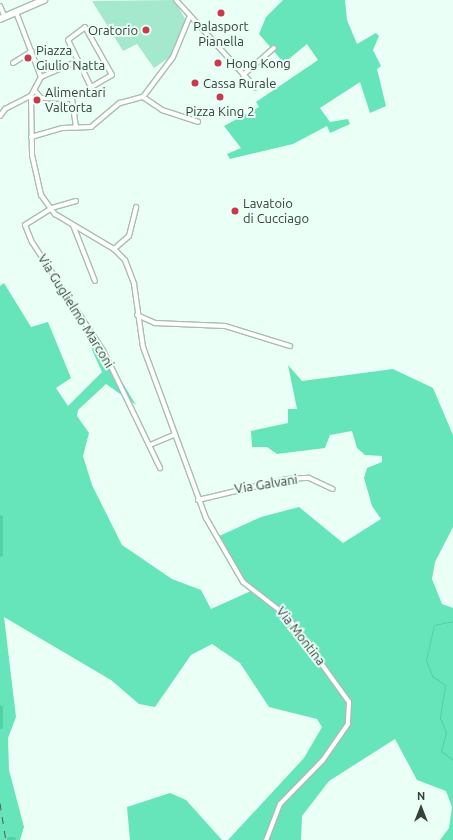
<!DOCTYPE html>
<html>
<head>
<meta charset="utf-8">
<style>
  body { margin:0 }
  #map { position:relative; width:453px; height:840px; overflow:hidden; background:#eafff6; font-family:Ubuntu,sans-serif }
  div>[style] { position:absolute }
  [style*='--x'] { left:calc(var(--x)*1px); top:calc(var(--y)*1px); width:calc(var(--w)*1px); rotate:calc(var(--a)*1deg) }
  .green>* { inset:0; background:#a4e9ce }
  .forest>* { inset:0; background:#66e4ba }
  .stream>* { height:1px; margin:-0.5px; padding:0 0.5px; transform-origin:0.5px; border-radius:0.5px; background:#50d1a8 }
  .river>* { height:6px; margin:-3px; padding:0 3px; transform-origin:3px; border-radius:3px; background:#50d1a8 }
  .roads { filter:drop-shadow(1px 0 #a9bdb5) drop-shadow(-1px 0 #a9bdb5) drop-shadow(0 1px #a9bdb5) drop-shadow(0 -1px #a9bdb5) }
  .street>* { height:4px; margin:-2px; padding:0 2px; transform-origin:2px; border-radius:2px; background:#fff }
  .secondary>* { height:5.5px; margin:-2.75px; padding:0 2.75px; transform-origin:2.75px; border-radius:2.75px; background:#fff }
  .rail>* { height:1px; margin-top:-0.5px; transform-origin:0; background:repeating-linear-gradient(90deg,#505956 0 7px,transparent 0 14px) }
  .dots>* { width:11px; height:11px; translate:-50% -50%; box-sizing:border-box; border:2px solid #eafff6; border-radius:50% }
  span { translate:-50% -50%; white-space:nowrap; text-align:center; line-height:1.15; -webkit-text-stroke:4px #eafff6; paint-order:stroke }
  .poi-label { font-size:13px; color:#373f3c }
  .right { translate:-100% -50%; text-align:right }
  .left { translate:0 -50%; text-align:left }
  .street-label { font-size:13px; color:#373f3c }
  .north { position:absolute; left:401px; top:788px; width:40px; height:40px; -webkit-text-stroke:3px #eafff6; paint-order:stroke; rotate:0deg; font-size:11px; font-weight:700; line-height:16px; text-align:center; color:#373f3c }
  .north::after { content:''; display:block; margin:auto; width:14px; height:18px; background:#373f3c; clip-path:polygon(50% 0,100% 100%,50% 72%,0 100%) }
</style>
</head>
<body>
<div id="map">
  <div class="green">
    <div style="clip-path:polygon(174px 0,186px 20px,170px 57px,154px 68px,137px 44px,123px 51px,92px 1px)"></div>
  </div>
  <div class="forest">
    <div style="clip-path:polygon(283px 0,345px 0,347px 20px,357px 44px,376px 33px,379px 36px,373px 50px,381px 66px,377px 69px,386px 106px,370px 113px,360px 82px,320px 108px,330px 122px,348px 119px,350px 124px,330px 133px,327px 126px,293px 144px,230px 159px,227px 154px,241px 148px,224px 126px,259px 107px,256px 102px,318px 60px,307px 44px,284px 63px,259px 34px,266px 17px)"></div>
    <div style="clip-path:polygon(4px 283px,31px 327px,48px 322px,71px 378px,56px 388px,68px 406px,102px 372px,83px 330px,85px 321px,136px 405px,106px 384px,78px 410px,77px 416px,89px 433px,83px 456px,92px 485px,122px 545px,172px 579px,201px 590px,211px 609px,251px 591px,217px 537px,261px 517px,299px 507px,343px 543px,381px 519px,372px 506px,364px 478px,367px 468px,382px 462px,382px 456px,365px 455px,357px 448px,352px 431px,330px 435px,325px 448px,277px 454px,267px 447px,252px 447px,251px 431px,288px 423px,288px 409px,297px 409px,288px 365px,302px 381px,393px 369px,433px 388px,453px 435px,453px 527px,435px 562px,432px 579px,442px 604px,453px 608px,453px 840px,440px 840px,449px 828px,452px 807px,446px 791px,417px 780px,395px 739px,329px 781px,302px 816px,301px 840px,228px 840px,304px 758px,322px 727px,317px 719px,269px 707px,240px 663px,212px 644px,191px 655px,155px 707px,139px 704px,111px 680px,4px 617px,16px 717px,8px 738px,9px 770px,24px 827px,20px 840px,0 840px,0 286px)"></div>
    <div style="clip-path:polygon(170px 793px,186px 800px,222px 840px,130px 840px,127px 807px)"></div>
  </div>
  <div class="stream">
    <div style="--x:453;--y:621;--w:19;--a:168"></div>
    <div style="--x:434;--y:625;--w:36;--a:103"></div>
    <div style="--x:426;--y:660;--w:17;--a:69"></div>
    <div style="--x:432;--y:676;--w:16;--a:35"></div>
    <div style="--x:445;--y:685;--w:33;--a:99"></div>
    <div style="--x:440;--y:718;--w:15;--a:67"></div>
    <div style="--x:446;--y:732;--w:20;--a:105"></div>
    <div style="--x:441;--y:751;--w:15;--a:37"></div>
  </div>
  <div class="river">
    <div style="--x:0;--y:518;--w:36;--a:90"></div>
    <div style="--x:0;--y:708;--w:18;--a:90"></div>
    <div style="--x:10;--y:840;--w:3;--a:0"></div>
  </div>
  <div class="roads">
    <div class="street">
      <div style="--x:176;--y:0;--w:118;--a:47.8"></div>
      <div style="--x:0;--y:6;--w:12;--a:66"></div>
      <div style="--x:16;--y:12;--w:70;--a:69"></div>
      <div style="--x:41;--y:77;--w:21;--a:118"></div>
      <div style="--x:85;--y:27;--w:55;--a:60.6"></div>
      <div style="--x:112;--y:75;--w:24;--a:150"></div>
      <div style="--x:91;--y:87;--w:52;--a:-116.1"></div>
      <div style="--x:68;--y:40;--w:21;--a:-37"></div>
      <div style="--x:13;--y:63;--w:22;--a:-32"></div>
      <div style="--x:243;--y:75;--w:41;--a:-41.1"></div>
      <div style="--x:41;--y:77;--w:40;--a:-23.4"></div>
      <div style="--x:35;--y:91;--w:9;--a:49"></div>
      <div style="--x:41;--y:98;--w:31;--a:2"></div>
      <div style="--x:72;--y:99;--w:29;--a:82"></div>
      <div style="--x:31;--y:96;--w:59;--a:89"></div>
      <div style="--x:32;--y:155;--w:41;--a:77.3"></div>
      <div style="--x:41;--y:195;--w:24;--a:54"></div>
      <div style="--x:55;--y:214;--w:69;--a:30.7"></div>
      <div style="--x:114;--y:249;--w:16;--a:45"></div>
      <div style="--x:125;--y:260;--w:26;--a:69"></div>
      <div style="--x:134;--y:284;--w:64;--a:81.9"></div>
      <div style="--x:143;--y:347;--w:182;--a:69.8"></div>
      <div style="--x:206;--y:518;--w:74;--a:60"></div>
      <div style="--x:243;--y:582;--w:56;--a:37.7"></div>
      <div style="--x:287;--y:616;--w:106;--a:54.2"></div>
      <div style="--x:349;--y:702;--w:22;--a:93"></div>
      <div style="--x:348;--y:724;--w:44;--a:124.8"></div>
      <div style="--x:323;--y:760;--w:62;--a:134.3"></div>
      <div style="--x:280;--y:804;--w:39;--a:111"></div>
      <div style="--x:143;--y:97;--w:50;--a:-53.1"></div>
      <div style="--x:173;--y:57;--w:42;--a:-67.7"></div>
      <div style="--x:143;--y:97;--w:23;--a:34"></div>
      <div style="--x:162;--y:110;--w:38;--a:18"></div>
      <div style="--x:0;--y:116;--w:9;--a:-54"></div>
      <div style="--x:5;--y:109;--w:29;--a:-27"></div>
      <div style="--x:31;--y:137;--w:32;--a:-16"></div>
      <div style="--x:62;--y:128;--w:29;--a:-2"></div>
      <div style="--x:91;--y:127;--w:38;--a:-40"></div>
      <div style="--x:120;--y:103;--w:24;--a:-15"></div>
      <div style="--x:76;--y:201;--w:25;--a:164"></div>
      <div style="--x:52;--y:208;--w:32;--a:148"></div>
      <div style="--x:25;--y:225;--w:18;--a:68"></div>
      <div style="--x:32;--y:242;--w:131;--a:56.8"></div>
      <div style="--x:104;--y:352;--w:129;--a:64.2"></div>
      <div style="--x:73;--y:225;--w:60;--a:68.6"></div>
      <div style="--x:114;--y:249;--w:20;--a:-41"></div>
      <div style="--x:129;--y:236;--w:30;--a:-76"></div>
      <div style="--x:137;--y:315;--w:20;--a:24"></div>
      <div style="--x:155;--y:323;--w:70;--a:2.5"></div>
      <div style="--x:225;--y:326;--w:68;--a:17.1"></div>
      <div style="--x:150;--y:445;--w:26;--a:-23"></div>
      <div style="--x:198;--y:500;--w:91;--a:-13.3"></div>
      <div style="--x:287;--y:479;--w:22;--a:-3"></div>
      <div style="--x:309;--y:478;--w:26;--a:25"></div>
    </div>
    <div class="secondary">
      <div style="--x:0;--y:19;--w:48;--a:-23.4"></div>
    </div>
  </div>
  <div class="rail">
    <div style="--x:0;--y:803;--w:37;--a:81"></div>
  </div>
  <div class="dots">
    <div style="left:221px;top:13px;background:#c9394a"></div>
    <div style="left:146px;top:30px;background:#c9394a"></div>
    <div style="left:28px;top:58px;background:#c9394a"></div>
    <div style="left:218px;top:63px;background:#c9394a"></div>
    <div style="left:195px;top:83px;background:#c9394a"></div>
    <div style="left:220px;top:97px;background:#c9394a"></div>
    <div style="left:37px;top:100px;background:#c9394a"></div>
    <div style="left:235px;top:211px;background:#c9394a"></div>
  </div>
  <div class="poi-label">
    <span style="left:221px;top:34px">Palasport<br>Pianella</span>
    <span class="right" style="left:138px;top:30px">Oratorio</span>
    <span class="left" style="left:36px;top:58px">Piazza<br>Giulio Natta</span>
    <span class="left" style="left:226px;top:63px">Hong Kong</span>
    <span class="left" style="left:203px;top:83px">Cassa Rurale</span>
    <span class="left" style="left:45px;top:100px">Alimentari<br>Valtorta</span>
    <span style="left:220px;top:111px">Pizza King 2</span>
    <span class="left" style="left:243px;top:211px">Lavatoio<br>di Cucciago</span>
  </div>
  <div class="street-label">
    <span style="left:76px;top:311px;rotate:58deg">Via Guglielmo Marconi</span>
    <span style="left:266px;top:484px;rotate:-9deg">Via Galvani</span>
    <span style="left:301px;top:636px;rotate:52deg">Via Montina</span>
  </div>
  <div class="north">N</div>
</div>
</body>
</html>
